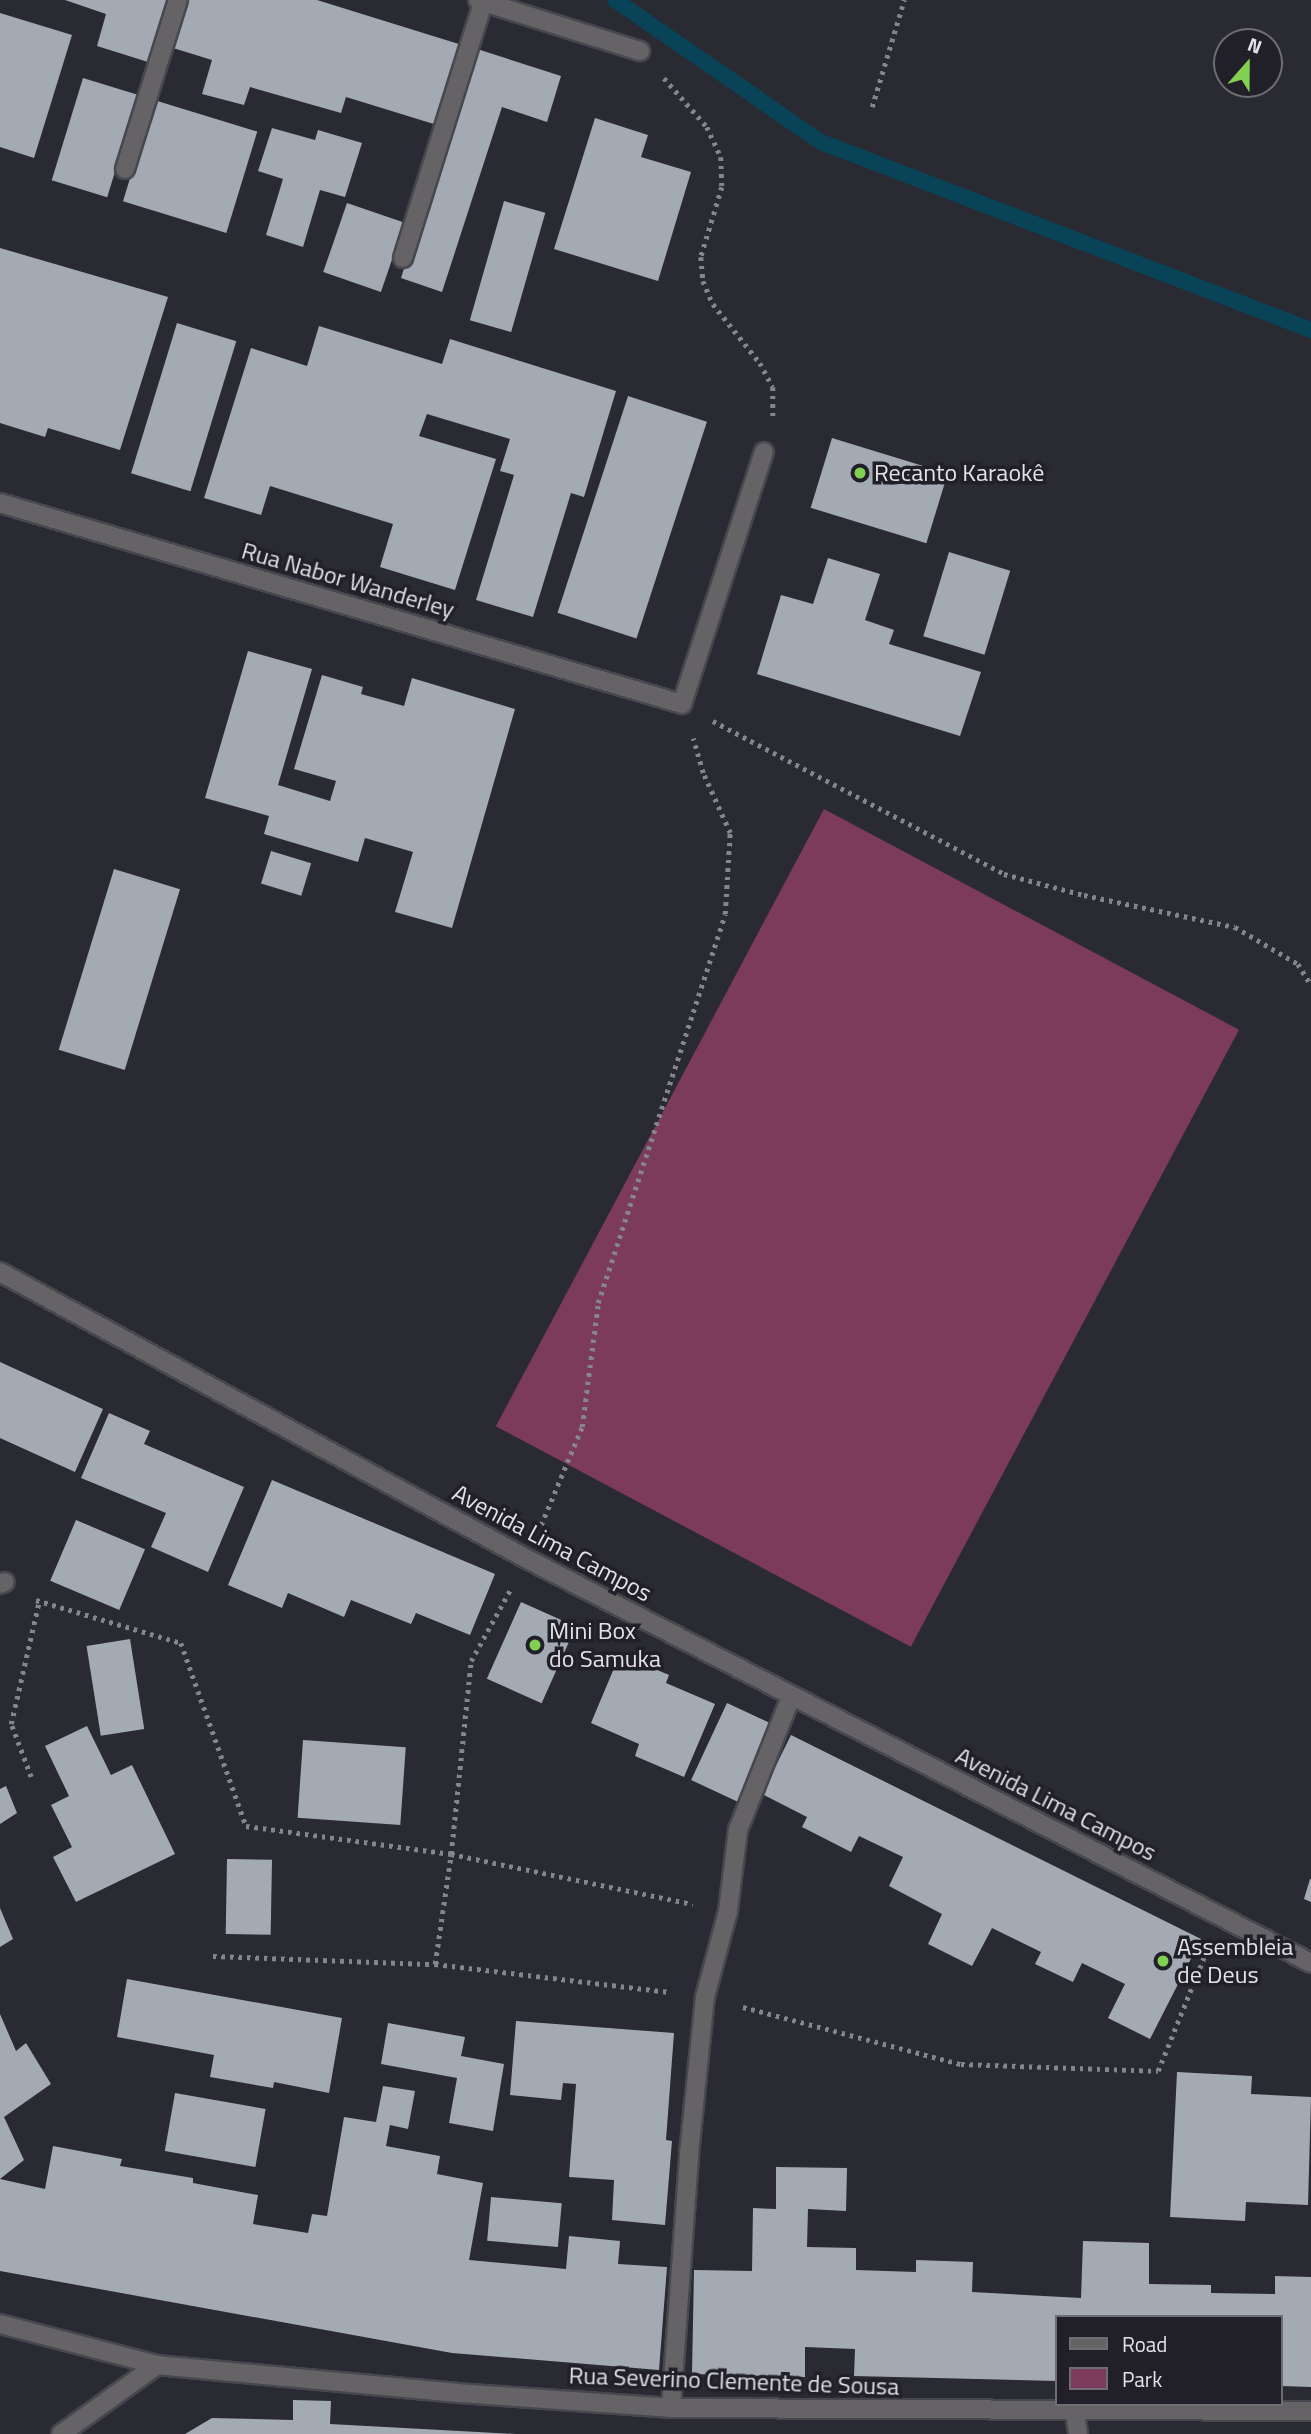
<!DOCTYPE html>
<html>
<head>
<meta charset="utf-8">
<style>
  body { margin:0 }
  #map { position:relative; width:1311px; height:2434px; overflow:hidden; background:#2a2a32; font-family:"Titillium Web",sans-serif }
  div>[style] { position:absolute }
  [style*='--x'] { left:calc(var(--x)*1px); top:calc(var(--y)*1px); width:calc(var(--w)*1px); rotate:calc(var(--a)*1deg) }
  .green>* { inset:0; background:#7c3b5c; transform-origin:0 0 }
  .stream>* { height:16px; margin:-8px; padding:0 8px; transform-origin:8px; border-radius:8px; background:#084357 }
  .building>* { inset:0; background:#a4aab3; transform-origin:0 0 }
  .path>* { height:4.5px; margin-top:-2.25px; transform-origin:0; background:repeating-linear-gradient(90deg,#85858c 0 3.5px,transparent 0 8.5px) }
  .roads { filter:drop-shadow(2px 0 #47474f) drop-shadow(-2px 0 #47474f) drop-shadow(0 2px #47474f) drop-shadow(0 -2px #47474f) }
  .lane>* { height:18px; margin:-9px; padding:0 9px; transform-origin:9px; border-radius:9px; background:#666366 }
  .street>* { height:18px; margin:-9px; padding:0 9px; transform-origin:9px; border-radius:9px; background:#666366 }
  .dots>* { width:19px; height:19px; translate:-50% -50%; box-sizing:border-box; border:4px solid #212028; border-radius:50% }
  span { translate:-50% -50%; white-space:nowrap; text-align:center; line-height:1.15; -webkit-text-stroke:7px #212028; paint-order:stroke }
  .poi-label { font-size:24px; color:#e1e1e6 }
  .left { translate:0 -50%; text-align:left }
  .street-label { font-size:24px; color:#e1e1e6 }
  .legend { position:absolute; left:1055px; top:2315px; width:228px; height:91px; box-sizing:border-box; background:#212028; border:2px solid #6e6d74; margin:0; padding:9px 12px; list-style:none; font-size:21px; color:#e1e1e6 }
  .legend li { display:flex; align-items:center; gap:14px; height:35px }
  .legend b { width:35px; border:2px solid #6e6d74 }
  .north { position:absolute; left:1213px; top:28px; width:70px; height:70px; box-sizing:border-box; background:#212028; border:2px solid #6e6d74; border-radius:50%; rotate:21deg; font-size:19px; font-weight:700; line-height:28px; text-align:center; color:#e1e1e6 }
  .north::after { content:''; display:block; margin:auto; width:24px; height:32px; background:#81d051; clip-path:polygon(50% 0,100% 100%,50% 72%,0 100%) }
</style>
</head>
<body>
<div id="map">
  <div class="green">
    <div style="left:824px;top:809px;width:470px;height:699px;rotate:28deg"></div>
  </div>
  <div class="stream">
    <div style="--x:615;--y:0;--w:250;--a:34.6"></div>
    <div style="--x:821;--y:142;--w:525;--a:20.99"></div>
  </div>
  <div class="building">
    <div style="clip-path:polygon(65px 0,167px 0,148px 62px,97px 46px,106px 14px)"></div>
    <div style="clip-path:polygon(188px 0,317px 0,462px 45px,437px 125px,346px 97px,341px 113px,250px 87px,244px 105px,202px 94px,212px 60px,173px 48px)"></div>
    <div style="clip-path:polygon(0 13px,72px 35px,34px 158px,0 147px)"></div>
    <div style="clip-path:polygon(474px 48px,561px 76px,547px 122px,502px 107px,442px 292px,401px 278px)"></div>
    <div style="left:83px;top:78px;width:58px;height:107px;rotate:17deg"></div>
    <div style="left:154px;top:100px;width:108px;height:106px;rotate:17deg"></div>
    <div style="clip-path:polygon(595px 118px,648px 135px,641px 157px,691px 172px,658px 281px,554px 249px)"></div>
    <div style="clip-path:polygon(272px 128px,315px 140px,318px 130px,362px 143px,345px 197px,320px 190px,303px 247px,266px 235px,283px 179px,258px 171px)"></div>
    <div style="left:504px;top:201px;width:43px;height:124px;rotate:16deg"></div>
    <div style="left:347px;top:203px;width:61px;height:73px;rotate:19deg"></div>
    <div style="clip-path:polygon(0 248px,168px 297px,120px 450px,48px 428px,45px 437px,0 423px)"></div>
    <div style="left:177px;top:323px;width:62px;height:157px;rotate:17deg"></div>
    <div style="clip-path:polygon(319px 326px,442px 364px,450px 339px,616px 391px,584px 497px,571px 493px,533px 617px,476px 600px,514px 475px,500px 471px,510px 439px,427px 414px,419px 436px,496px 459px,455px 590px,380px 567px,393px 524px,270px 486px,261px 515px,204px 498px,251px 348px,307px 366px)"></div>
    <div style="left:628px;top:396px;width:83px;height:228px;rotate:18deg"></div>
    <div style="left:832px;top:438px;width:121px;height:73px;rotate:17deg"></div>
    <div style="left:949px;top:552px;width:64px;height:88px;rotate:17deg"></div>
    <div style="clip-path:polygon(828px 558px,880px 574px,865px 620px,894px 630px,889px 644px,981px 672px,960px 736px,757px 674px,781px 595px,813px 604px)"></div>
    <div style="clip-path:polygon(248px 651px,312px 669px,278px 785px,330px 801px,336px 781px,294px 769px,322px 675px,363px 687px,361px 694px,404px 706px,412px 678px,515px 709px,452px 928px,395px 912px,413px 852px,365px 838px,358px 862px,264px 834px,269px 816px,205px 798px)"></div>
    <div style="left:271px;top:851px;width:42px;height:34px;rotate:17deg"></div>
    <div style="left:114px;top:869px;width:69px;height:189px;rotate:17deg"></div>
    <div style="clip-path:polygon(0 1362px,103px 1409px,75px 1472px,0 1438px)"></div>
    <div style="clip-path:polygon(109px 1413px,150px 1431px,144px 1444px,244px 1487px,208px 1572px,151px 1547px,166px 1513px,81px 1478px)"></div>
    <div style="clip-path:polygon(272px 1480px,495px 1574px,470px 1635px,416px 1613px,411px 1624px,351px 1600px,344px 1617px,288px 1593px,282px 1608px,228px 1585px)"></div>
    <div style="left:76px;top:1520px;width:75px;height:66px;rotate:23deg"></div>
    <div style="left:521px;top:1602px;width:60px;height:84px;rotate:24deg"></div>
    <div style="left:130px;top:1639px;width:91px;height:44px;rotate:81deg"></div>
    <div style="clip-path:polygon(620px 1654px,669px 1675px,666px 1683px,715px 1704px,684px 1777px,635px 1756px,639px 1744px,591px 1723px)"></div>
    <div style="left:727px;top:1703px;width:52px;height:85px;rotate:25deg"></div>
    <div style="clip-path:polygon(87px 1726px,111px 1775px,132px 1765px,175px 1854px,76px 1902px,53px 1857px,72px 1847px,51px 1805px,69px 1796px,45px 1746px)"></div>
    <div style="clip-path:polygon(791px 1735px,1201px 1939px,1150px 2039px,1108px 2018px,1125px 1984px,1082px 1963px,1073px 1982px,1035px 1964px,1041px 1952px,992px 1928px,972px 1966px,928px 1944px,942px 1914px,889px 1886px,903px 1857px,859px 1836px,851px 1852px,802px 1827px,807px 1817px,762px 1794px)"></div>
    <div style="left:303px;top:1740px;width:103px;height:78px;rotate:4deg"></div>
    <div style="clip-path:polygon(6px 1786px,17px 1813px,0 1824px,0 1789px)"></div>
    <div style="left:227px;top:1859px;width:45px;height:75px;rotate:1deg"></div>
    <div style="clip-path:polygon(1310px 1879px,1311px 1879px,1311px 1902px,1304px 1899px)"></div>
    <div style="clip-path:polygon(0 1908px,13px 1939px,0 1947px)"></div>
    <div style="clip-path:polygon(127px 1979px,342px 2018px,329px 2093px,274px 2082px,273px 2088px,210px 2077px,214px 2055px,117px 2037px)"></div>
    <div style="clip-path:polygon(0 2014px,16px 2051px,26px 2043px,51px 2084px,4px 2117px,24px 2160px,0 2179px)"></div>
    <div style="clip-path:polygon(516px 2021px,674px 2033px,666px 2140px,672px 2141px,665px 2225px,612px 2220px,614px 2180px,569px 2177px,576px 2084px,563px 2083px,561px 2100px,510px 2095px)"></div>
    <div style="clip-path:polygon(388px 2023px,465px 2037px,461px 2056px,504px 2064px,493px 2131px,449px 2123px,457px 2078px,381px 2064px)"></div>
    <div style="clip-path:polygon(1177px 2072px,1252px 2076px,1251px 2094px,1311px 2097px,1308px 2205px,1246px 2202px,1245px 2221px,1170px 2217px)"></div>
    <div style="clip-path:polygon(383px 2086px,415px 2091px,408px 2129px,390px 2125px,386px 2146px,440px 2156px,437px 2174px,483px 2183px,469px 2260px,566px 2269px,569px 2236px,620px 2241px,618px 2264px,667px 2267px,659px 2370px,452px 2353px,0 2271px,0 2179px,45px 2189px,53px 2146px,122px 2159px,120px 2166px,193px 2178px,193px 2183px,258px 2195px,253px 2224px,308px 2233px,312px 2214px,327px 2216px,344px 2117px,376px 2122px)"></div>
    <div style="left:175px;top:2093px;width:92px;height:59px;rotate:10deg"></div>
    <div style="clip-path:polygon(776px 2167px,847px 2168px,846px 2211px,808px 2209px,807px 2247px,856px 2248px,856px 2270px,916px 2272px,916px 2260px,973px 2262px,972px 2292px,1081px 2298px,1083px 2241px,1149px 2243px,1149px 2284px,1211px 2285px,1211px 2293px,1275px 2294px,1275px 2276px,1311px 2277px,1311px 2387px,1281px 2386px,1281px 2317px,1057px 2317px,1057px 2381px,854px 2376px,855px 2349px,805px 2347px,805px 2377px,692px 2374px,694px 2270px,752px 2271px,753px 2208px,776px 2209px)"></div>
    <div style="left:491px;top:2197px;width:71px;height:44px;rotate:5deg"></div>
    <div style="clip-path:polygon(293px 2400px,331px 2401px,330px 2424px,516px 2434px,185px 2434px,212px 2418px,293px 2420px)"></div>
  </div>
  <div class="path">
    <div style="--x:664;--y:78;--w:65;--a:48.7"></div>
    <div style="--x:707;--y:127;--w:33;--a:65"></div>
    <div style="--x:721;--y:157;--w:30;--a:88"></div>
    <div style="--x:722;--y:187;--w:73;--a:106.7"></div>
    <div style="--x:701;--y:257;--w:24;--a:85"></div>
    <div style="--x:703;--y:281;--w:25;--a:67"></div>
    <div style="--x:713;--y:304;--w:75;--a:51.5"></div>
    <div style="--x:760;--y:363;--w:27;--a:62"></div>
    <div style="--x:773;--y:387;--w:29;--a:90"></div>
    <div style="--x:872;--y:107;--w:112;--a:-73.3"></div>
    <div style="--x:713;--y:721;--w:329;--a:27.7"></div>
    <div style="--x:1004;--y:874;--w:83;--a:14.7"></div>
    <div style="--x:1084;--y:895;--w:154;--a:12"></div>
    <div style="--x:1235;--y:927;--w:73;--a:30.4"></div>
    <div style="--x:1298;--y:964;--w:25;--a:58"></div>
    <div style="--x:541;--y:1525;--w:106;--a:-67.3"></div>
    <div style="--x:582;--y:1427;--w:125;--a:-82.6"></div>
    <div style="--x:598;--y:1303;--w:409;--a:-71.9"></div>
    <div style="--x:725;--y:914;--w:81;--a:-86.5"></div>
    <div style="--x:730;--y:833;--w:66;--a:-114.2"></div>
    <div style="--x:703;--y:773;--w:36;--a:-106"></div>
    <div style="--x:36;--y:1600;--w:151;--a:16.5"></div>
    <div style="--x:181;--y:1643;--w:194;--a:70.4"></div>
    <div style="--x:246;--y:1826;--w:207;--a:7.8"></div>
    <div style="--x:451;--y:1854;--w:247;--a:11.7"></div>
    <div style="--x:31;--y:1777;--w:57;--a:-110.7"></div>
    <div style="--x:11;--y:1724;--w:125;--a:-77.1"></div>
    <div style="--x:213;--y:1956;--w:222;--a:2.1"></div>
    <div style="--x:435;--y:1964;--w:236;--a:6.8"></div>
    <div style="--x:435;--y:1964;--w:111;--a:-81.7"></div>
    <div style="--x:451;--y:1854;--w:194;--a:-84.1"></div>
    <div style="--x:471;--y:1661;--w:81;--a:-61.2"></div>
    <div style="--x:743;--y:2007;--w:225;--a:14.7"></div>
    <div style="--x:961;--y:2064;--w:197;--a:2"></div>
    <div style="--x:1158;--y:2071;--w:128;--a:-68"></div>
  </div>
  <div class="roads">
    <div class="lane">
      <div style="--x:125;--y:169;--w:177;--a:-72.6"></div>
      <div style="--x:403;--y:258;--w:268;--a:-72.6"></div>
    </div>
    <div class="street">
      <div style="--x:478;--y:0;--w:170;--a:17.5"></div>
      <div style="--x:0;--y:503;--w:711;--a:16.42"></div>
      <div style="--x:682;--y:704;--w:265;--a:-72"></div>
      <div style="--x:0;--y:1272;--w:600;--a:28.57"></div>
      <div style="--x:527;--y:1559;--w:882;--a:27.26"></div>
      <div style="--x:0;--y:1584;--w:5;--a:-22"></div>
      <div style="--x:0;--y:2324;--w:162;--a:14.6"></div>
      <div style="--x:157;--y:2365;--w:302;--a:5.3"></div>
      <div style="--x:458;--y:2393;--w:214;--a:4"></div>
      <div style="--x:671;--y:2408;--w:640;--a:0.27"></div>
      <div style="--x:671;--y:2408;--w:255;--a:-85.9"></div>
      <div style="--x:689;--y:2154;--w:158;--a:-84.2"></div>
      <div style="--x:705;--y:1997;--w:89;--a:-75"></div>
      <div style="--x:728;--y:1911;--w:82;--a:-83"></div>
      <div style="--x:738;--y:1830;--w:143;--a:-68.3"></div>
      <div style="--x:1075;--y:2412;--w:22;--a:82"></div>
      <div style="--x:61;--y:2434;--w:118;--a:-35.7"></div>
    </div>
  </div>
  <div class="dots">
    <div style="left:860px;top:473px;background:#81d051"></div>
    <div style="left:535px;top:1645px;background:#81d051"></div>
    <div style="left:1163px;top:1961px;background:#81d051"></div>
  </div>
  <div class="poi-label">
    <span class="left" style="left:874px;top:473px">Recanto Karaokê</span>
    <span class="left" style="left:549px;top:1645px">Mini Box<br>do Samuka</span>
    <span class="left" style="left:1177px;top:1961px">Assembleia<br>de Deus</span>
  </div>
  <div class="street-label">
    <span style="left:348px;top:580px;rotate:16deg">Rua Nabor Wanderley</span>
    <span style="left:552px;top:1543px;rotate:28deg">Avenida Lima Campos</span>
    <span style="left:1056px;top:1804px;rotate:27deg">Avenida Lima Campos</span>
    <span style="left:734px;top:2381px;rotate:2deg">Rua Severino Clemente de Sousa</span>
  </div>
  <ul class="legend">
  <li><b style="height:9px;background:#666366"></b>Road</li>
  <li><b style="height:19px;background:#7c3b5c"></b>Park</li>
  </ul>
  <div class="north">N</div>
</div>
</body>
</html>
